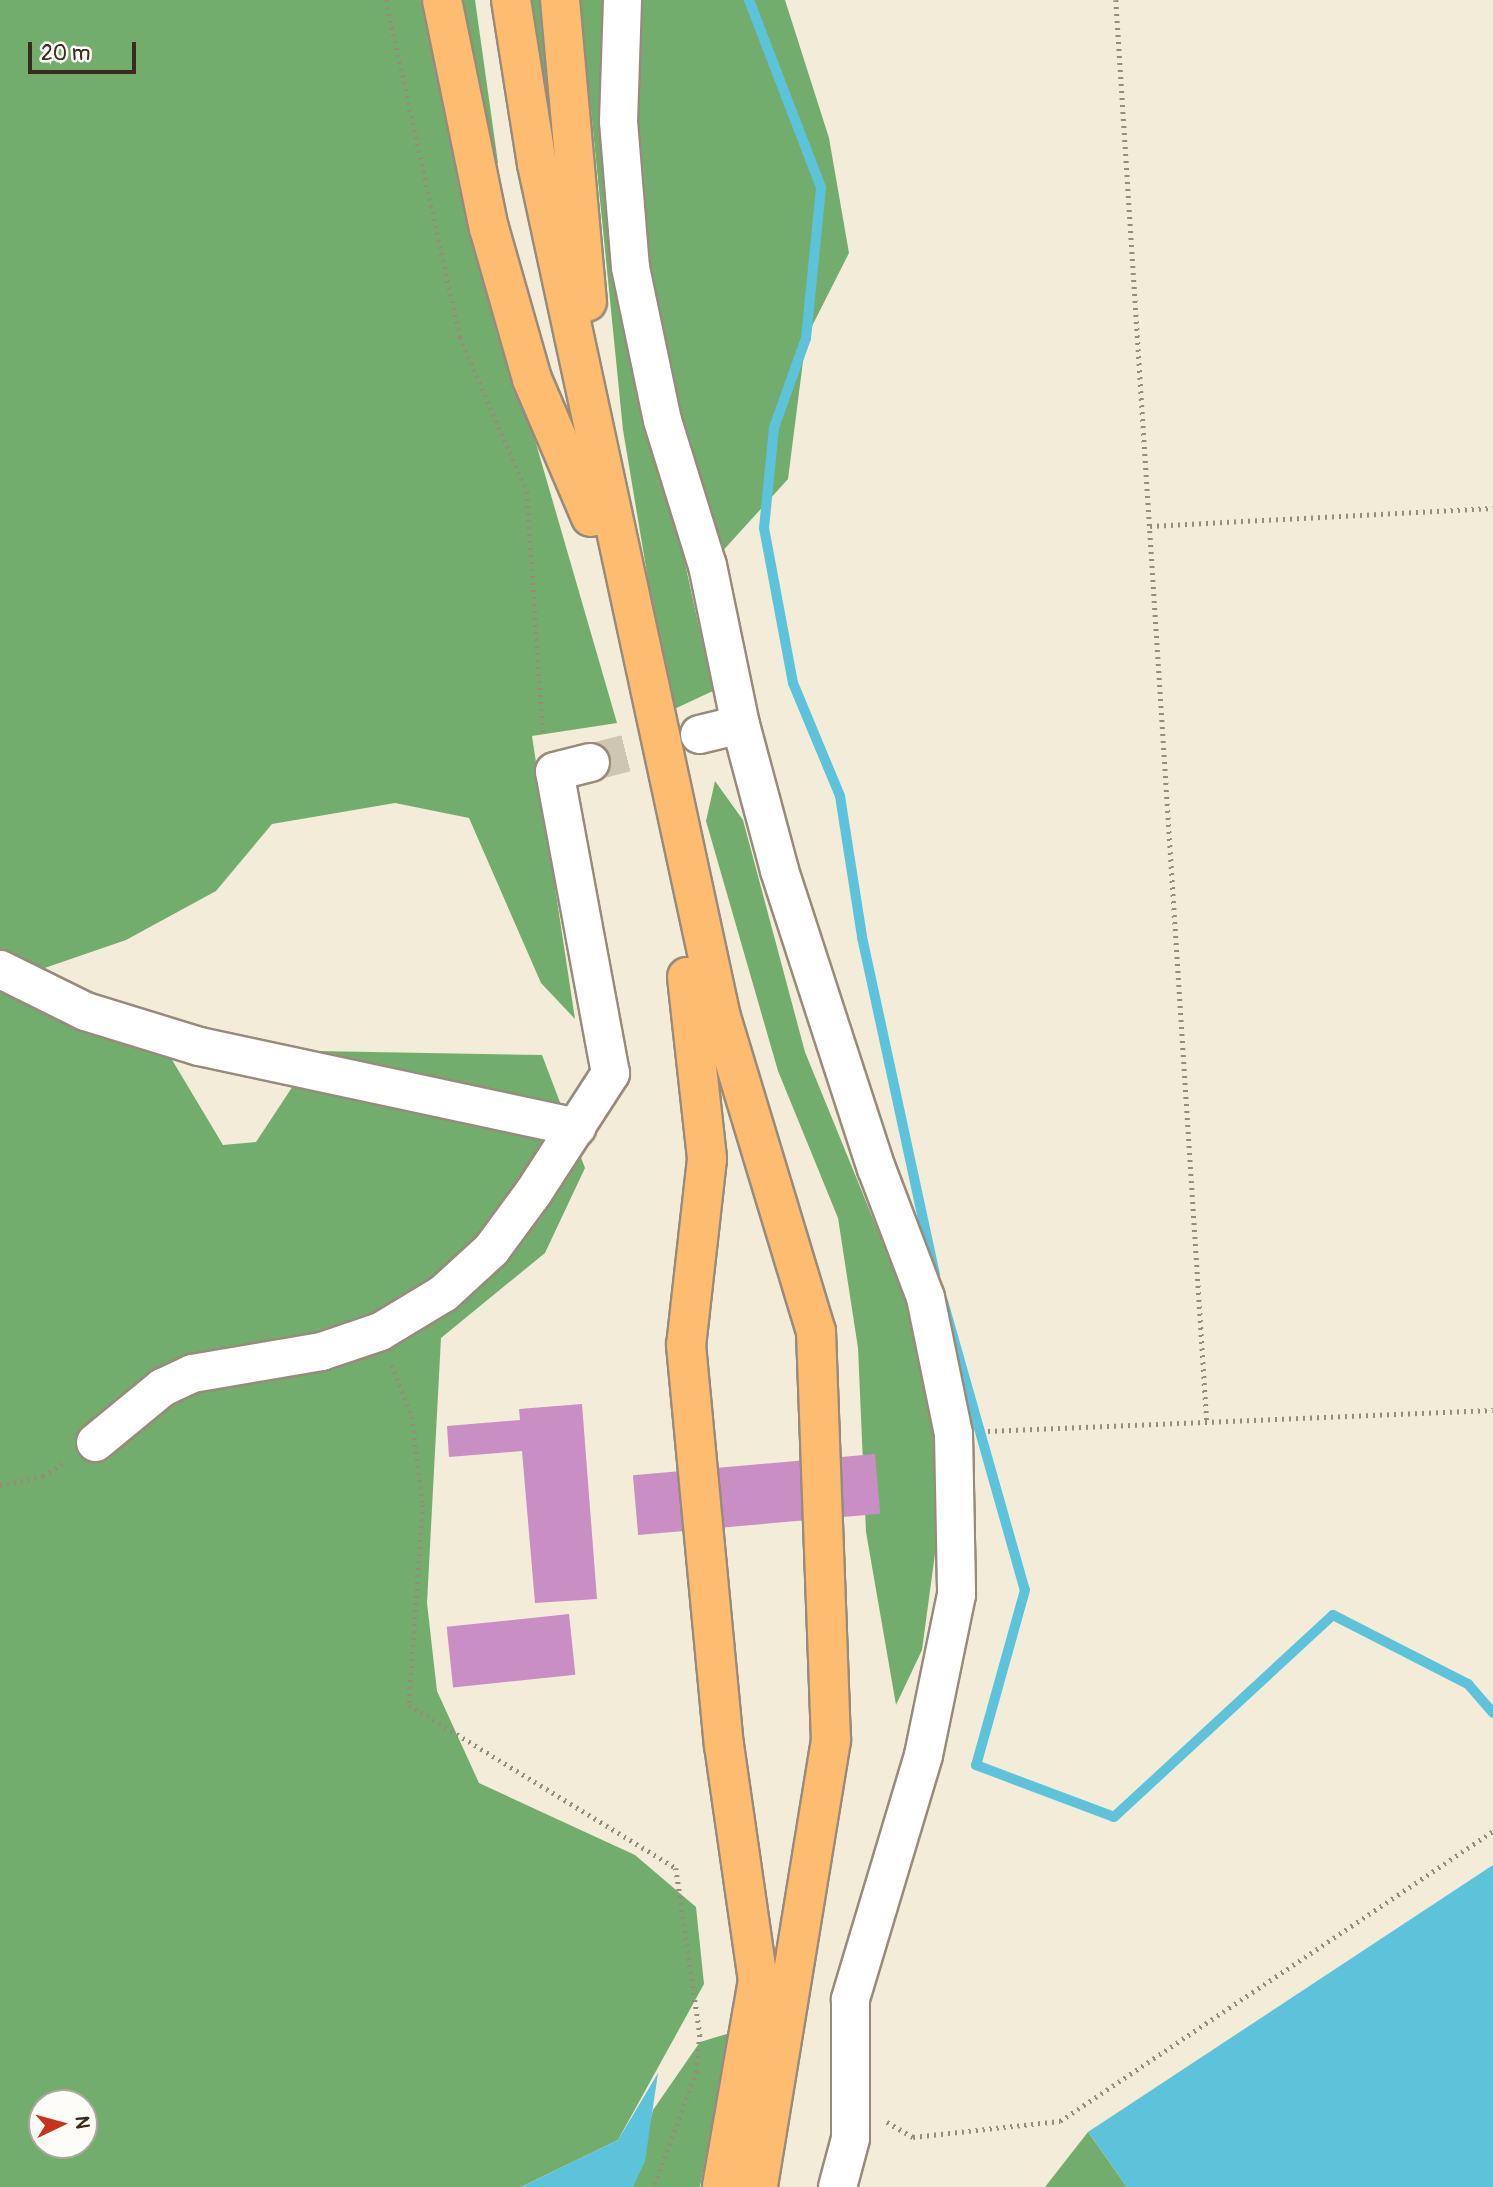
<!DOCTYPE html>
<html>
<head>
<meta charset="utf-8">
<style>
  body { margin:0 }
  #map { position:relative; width:1493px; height:2187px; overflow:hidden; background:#f3ecd8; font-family:Pangolin,sans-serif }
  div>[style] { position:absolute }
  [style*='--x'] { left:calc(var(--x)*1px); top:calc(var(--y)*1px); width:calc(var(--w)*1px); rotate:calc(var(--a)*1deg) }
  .forest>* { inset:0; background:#73ad6d }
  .water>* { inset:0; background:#5dc3da }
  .stream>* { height:10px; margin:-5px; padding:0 5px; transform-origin:5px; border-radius:5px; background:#5dc3da }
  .building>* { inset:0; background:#c98ec3; transform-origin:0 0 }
  .minor-tunnel>* { height:37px; margin-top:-18.5px; transform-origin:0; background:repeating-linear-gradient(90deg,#cec5b3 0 37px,transparent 0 55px) }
  .path>* { height:4.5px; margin-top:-2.25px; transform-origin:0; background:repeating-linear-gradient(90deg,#978b7b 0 2px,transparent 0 7px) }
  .roads { filter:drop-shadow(2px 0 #978b7b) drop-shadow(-2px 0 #978b7b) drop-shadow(0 2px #978b7b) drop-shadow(0 -2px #978b7b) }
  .minor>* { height:37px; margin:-18.5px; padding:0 18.5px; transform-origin:18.5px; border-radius:18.5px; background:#fff }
  .highway>* { height:38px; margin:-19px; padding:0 19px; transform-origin:19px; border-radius:19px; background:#febc70 }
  span { translate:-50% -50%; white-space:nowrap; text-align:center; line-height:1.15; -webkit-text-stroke:7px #fdfcf7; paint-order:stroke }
  .north { position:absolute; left:28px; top:2089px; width:70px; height:70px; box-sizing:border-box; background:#fdfcf7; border:2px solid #afa8a0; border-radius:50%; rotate:85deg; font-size:19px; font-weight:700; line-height:28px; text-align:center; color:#3b2a1e }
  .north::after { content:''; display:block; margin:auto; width:24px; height:32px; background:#c8321e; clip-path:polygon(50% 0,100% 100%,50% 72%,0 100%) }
  .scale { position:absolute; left:28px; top:42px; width:108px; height:32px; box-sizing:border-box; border:4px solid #3b2a1e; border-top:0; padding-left:9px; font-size:21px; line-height:24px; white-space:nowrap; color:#3b2a1e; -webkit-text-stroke:5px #fdfcf7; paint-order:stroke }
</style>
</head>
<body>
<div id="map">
  <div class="forest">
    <div style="clip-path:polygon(0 0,431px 0,482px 257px,617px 723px,532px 736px,575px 1019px,541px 983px,469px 818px,395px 803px,272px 824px,216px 891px,126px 940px,33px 972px,0 958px)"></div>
    <div style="clip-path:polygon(455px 0,475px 0,498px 163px,493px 164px)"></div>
    <div style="clip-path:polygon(526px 0,543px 0,563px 225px)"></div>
    <div style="clip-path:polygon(580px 0,605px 0,612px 230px,713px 691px,670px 711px,623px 430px)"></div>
    <div style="clip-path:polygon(632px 0,785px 0,829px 138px,849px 253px,806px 338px,788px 479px,719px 555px,638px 251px)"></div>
    <div style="clip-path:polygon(715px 781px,743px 820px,805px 1052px,945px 1395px,940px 1517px,922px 1650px,896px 1705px,866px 1532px,858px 1348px,838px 1218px,778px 1071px,706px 821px)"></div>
    <div style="clip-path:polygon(evenodd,0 990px,64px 1017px,156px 1033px,223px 1145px,256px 1142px,316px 1051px,542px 1055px,585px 1168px,545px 1253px,441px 1338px,427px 1603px,437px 1691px,479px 1783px,635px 1855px,696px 1907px,704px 1984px,618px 2140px,521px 2187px,0 2187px,0 990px,42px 2103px,84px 2103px,84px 2145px,42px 2145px,42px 2103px)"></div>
    <div style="clip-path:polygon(730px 2033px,700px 2187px,633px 2187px,653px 2110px,700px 2042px)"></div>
    <div style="clip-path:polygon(1088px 2132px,1127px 2187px,1045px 2187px)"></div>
  </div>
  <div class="water">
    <div style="clip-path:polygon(1493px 1865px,1493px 2187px,1127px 2187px,1088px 2132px)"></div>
    <div style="clip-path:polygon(658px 2073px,645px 2161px,633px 2187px,521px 2187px,618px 2140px)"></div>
  </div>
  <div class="stream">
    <div style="--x:749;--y:0;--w:201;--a:69"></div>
    <div style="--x:821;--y:188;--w:151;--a:95.7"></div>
    <div style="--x:806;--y:338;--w:96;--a:109.6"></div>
    <div style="--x:774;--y:428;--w:100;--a:95.7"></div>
    <div style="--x:764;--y:528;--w:158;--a:79.4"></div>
    <div style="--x:793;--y:683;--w:122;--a:67.4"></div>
    <div style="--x:840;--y:796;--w:143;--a:81.1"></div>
    <div style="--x:862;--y:937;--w:346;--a:77.8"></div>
    <div style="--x:943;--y:1301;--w:300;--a:74.2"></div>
    <div style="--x:1025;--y:1590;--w:182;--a:105.6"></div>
    <div style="--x:976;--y:1765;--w:147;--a:20.6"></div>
    <div style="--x:1114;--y:1817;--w:298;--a:-42.7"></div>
    <div style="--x:1333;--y:1615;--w:152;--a:27.1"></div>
    <div style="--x:1468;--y:1684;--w:38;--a:49"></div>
  </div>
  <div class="building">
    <div style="clip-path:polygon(582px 1404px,597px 1599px,535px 1603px,522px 1451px,449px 1457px,447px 1426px,520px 1420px,519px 1409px)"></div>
    <div style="left:875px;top:1454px;width:60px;height:243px;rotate:85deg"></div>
    <div style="left:569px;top:1614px;width:61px;height:123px;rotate:84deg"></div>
  </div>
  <div class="minor-tunnel">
    <div style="--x:590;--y:762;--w:104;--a:-14.4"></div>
  </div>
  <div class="path">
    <div style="--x:386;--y:0;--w:345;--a:77.6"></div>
    <div style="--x:460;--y:337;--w:169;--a:66.6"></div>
    <div style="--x:527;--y:492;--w:245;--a:86.2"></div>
    <div style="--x:1116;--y:0;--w:1424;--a:86.34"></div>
    <div style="--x:1150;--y:526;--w:343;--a:-3"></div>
    <div style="--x:392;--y:1365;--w:56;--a:69"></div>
    <div style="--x:412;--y:1417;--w:89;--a:82.9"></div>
    <div style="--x:423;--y:1505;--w:200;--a:94"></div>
    <div style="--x:409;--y:1705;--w:313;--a:31.4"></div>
    <div style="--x:676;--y:1868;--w:169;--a:81.8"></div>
    <div style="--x:700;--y:2035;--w:36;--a:95"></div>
    <div style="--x:697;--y:2071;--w:124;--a:110.3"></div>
    <div style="--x:988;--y:1431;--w:505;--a:-2.38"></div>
    <div style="--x:0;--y:1485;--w:44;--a:-11.8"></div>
    <div style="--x:43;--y:1476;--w:28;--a:-32"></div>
    <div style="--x:887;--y:2122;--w:30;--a:30"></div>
    <div style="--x:913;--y:2137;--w:148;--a:-6.2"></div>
    <div style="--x:1060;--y:2121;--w:521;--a:-33.81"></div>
  </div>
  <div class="roads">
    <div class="minor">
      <div style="--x:622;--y:0;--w:121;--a:91.9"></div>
      <div style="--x:618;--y:121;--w:146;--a:85.3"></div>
      <div style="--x:630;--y:267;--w:156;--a:78.2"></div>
      <div style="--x:662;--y:420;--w:152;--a:72.8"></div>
      <div style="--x:707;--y:565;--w:162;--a:78.3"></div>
      <div style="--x:740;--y:724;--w:151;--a:75"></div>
      <div style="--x:779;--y:870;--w:313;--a:72"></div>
      <div style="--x:876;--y:1168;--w:138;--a:69.2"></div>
      <div style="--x:925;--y:1297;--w:139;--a:78.4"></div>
      <div style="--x:953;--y:1433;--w:161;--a:88.9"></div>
      <div style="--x:956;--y:1594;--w:164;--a:101.6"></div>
      <div style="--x:923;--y:1755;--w:255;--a:106.7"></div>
      <div style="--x:850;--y:1999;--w:139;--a:90"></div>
      <div style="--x:850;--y:2138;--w:51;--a:104.9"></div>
      <div style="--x:699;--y:734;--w:42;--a:-13.7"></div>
      <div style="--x:0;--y:969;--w:95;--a:26.3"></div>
      <div style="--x:85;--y:1011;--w:119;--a:17.1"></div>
      <div style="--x:199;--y:1046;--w:386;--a:12.1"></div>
      <div style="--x:95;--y:1442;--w:87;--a:-39.4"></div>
      <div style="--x:162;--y:1387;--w:33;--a:-25"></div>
      <div style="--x:192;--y:1373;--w:131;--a:-9.7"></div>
      <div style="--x:321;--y:1351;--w:62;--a:-18.7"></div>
      <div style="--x:380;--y:1331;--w:74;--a:-31.1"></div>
      <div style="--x:443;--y:1293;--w:65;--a:-42.5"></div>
      <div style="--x:491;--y:1249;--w:71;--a:-53.6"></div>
      <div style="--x:533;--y:1192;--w:142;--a:-57.1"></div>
      <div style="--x:610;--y:1073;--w:307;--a:-100.5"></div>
      <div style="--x:554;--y:771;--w:37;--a:-14"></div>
    </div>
    <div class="highway">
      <div style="--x:442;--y:0;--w:233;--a:78.4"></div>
      <div style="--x:489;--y:228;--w:157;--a:74.1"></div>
      <div style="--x:532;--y:379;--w:150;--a:66.9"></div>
      <div style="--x:511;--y:0;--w:166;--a:81"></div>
      <div style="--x:537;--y:164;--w:873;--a:77.83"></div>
      <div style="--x:721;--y:1017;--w:329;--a:73.2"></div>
      <div style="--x:816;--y:1332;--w:408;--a:87.9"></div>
      <div style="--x:831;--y:1740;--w:453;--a:99.3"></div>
      <div style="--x:560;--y:0;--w:303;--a:84.9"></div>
      <div style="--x:687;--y:977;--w:183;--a:83.7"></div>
      <div style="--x:707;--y:1159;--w:187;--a:96.4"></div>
      <div style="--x:686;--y:1345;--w:402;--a:84.6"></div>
      <div style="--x:724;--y:1745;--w:237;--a:81.8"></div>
      <div style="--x:758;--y:1980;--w:210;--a:99.9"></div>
    </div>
  </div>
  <div class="north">N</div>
  <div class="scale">20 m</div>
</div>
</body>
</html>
